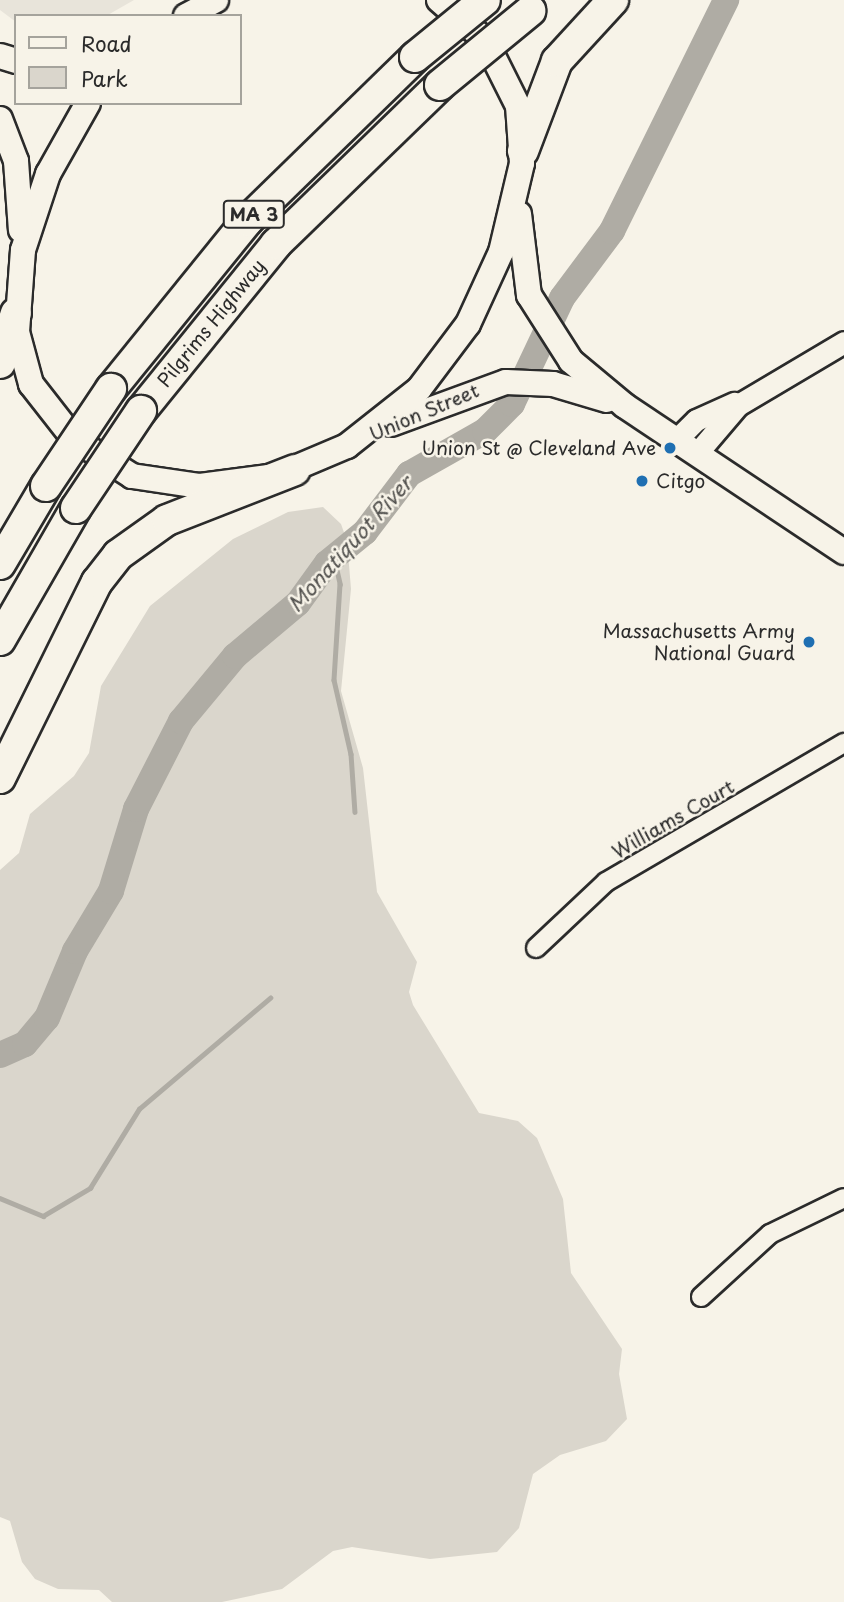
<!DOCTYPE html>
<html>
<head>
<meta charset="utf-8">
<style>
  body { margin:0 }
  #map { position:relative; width:844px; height:1602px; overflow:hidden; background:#f7f3e8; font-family:"Playpen Sans",sans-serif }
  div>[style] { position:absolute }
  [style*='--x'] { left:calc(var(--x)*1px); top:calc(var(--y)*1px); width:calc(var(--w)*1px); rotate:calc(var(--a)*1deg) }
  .built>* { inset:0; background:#e8e4da }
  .green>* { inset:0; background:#dad6cc }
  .stream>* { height:4.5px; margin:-2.25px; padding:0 2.25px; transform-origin:2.25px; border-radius:2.25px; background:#afaca4 }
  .river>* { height:26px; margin:-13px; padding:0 13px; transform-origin:13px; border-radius:13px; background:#afaca4 }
  .roads { filter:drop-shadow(2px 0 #2b2b2b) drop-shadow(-2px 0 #2b2b2b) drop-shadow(0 2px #2b2b2b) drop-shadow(0 -2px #2b2b2b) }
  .minor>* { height:18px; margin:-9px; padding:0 9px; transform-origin:9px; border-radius:9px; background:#f7f3e8 }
  .tertiary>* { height:21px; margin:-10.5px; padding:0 10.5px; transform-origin:10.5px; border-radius:10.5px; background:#f7f3e8 }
  .secondary>* { height:24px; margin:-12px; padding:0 12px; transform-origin:12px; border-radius:12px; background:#f7f3e8 }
  .motorway>* { height:30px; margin:-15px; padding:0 15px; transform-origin:15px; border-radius:15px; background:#f7f3e8 }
  .bridges { filter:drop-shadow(2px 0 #2b2b2b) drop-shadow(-2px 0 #2b2b2b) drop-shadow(0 2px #2b2b2b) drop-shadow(0 -2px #2b2b2b) }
  .motorway-bridge>* { height:30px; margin:-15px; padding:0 15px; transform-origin:15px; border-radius:15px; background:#f7f3e8 }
  .dots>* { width:19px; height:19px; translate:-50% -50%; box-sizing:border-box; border:4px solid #f7f3e8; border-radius:50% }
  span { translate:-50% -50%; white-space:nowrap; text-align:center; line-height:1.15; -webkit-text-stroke:5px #f7f3e8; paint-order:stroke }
  .shield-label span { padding:2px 5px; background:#f7f3e8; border:2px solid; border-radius:5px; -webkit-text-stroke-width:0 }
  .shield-label { font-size:18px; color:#2b2b2b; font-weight:700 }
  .street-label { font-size:19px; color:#2b2b2b }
  .poi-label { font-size:19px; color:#2b2b2b }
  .right { translate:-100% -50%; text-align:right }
  .left { translate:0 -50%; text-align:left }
  .water-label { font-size:21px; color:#53524f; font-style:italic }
  .legend { position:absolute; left:14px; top:14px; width:228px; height:91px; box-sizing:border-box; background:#f7f3e8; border:2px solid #a5a39c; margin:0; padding:9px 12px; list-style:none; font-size:21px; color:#2b2b2b }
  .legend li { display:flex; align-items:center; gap:14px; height:35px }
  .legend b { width:35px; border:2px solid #a5a39c }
</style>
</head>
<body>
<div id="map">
  <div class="built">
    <div style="clip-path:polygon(0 0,134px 0,106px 16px,16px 16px,16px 22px,0 10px)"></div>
  </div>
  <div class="green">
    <div style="clip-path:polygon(323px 507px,341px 524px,347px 541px,351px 589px,341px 691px,363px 768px,377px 892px,417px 962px,409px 992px,413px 1005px,479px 1113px,518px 1121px,537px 1138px,563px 1199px,571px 1273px,622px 1349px,619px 1374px,627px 1419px,606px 1441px,560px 1455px,533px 1474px,519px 1528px,497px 1552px,430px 1559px,352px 1547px,333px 1551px,282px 1589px,222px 1602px,112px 1602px,99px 1590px,58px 1589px,35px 1579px,22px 1562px,10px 1521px,0 1517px,0 870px,19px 853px,30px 814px,74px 776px,89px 753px,101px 686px,150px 606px,233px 539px,288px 512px)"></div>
  </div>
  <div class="stream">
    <div style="--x:334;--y:557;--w:28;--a:77"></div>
    <div style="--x:340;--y:584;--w:96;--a:93.6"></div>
    <div style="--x:334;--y:680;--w:76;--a:77.1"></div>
    <div style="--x:351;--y:754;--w:58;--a:86.1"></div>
    <div style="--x:0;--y:1198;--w:47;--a:22.7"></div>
    <div style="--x:43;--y:1216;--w:55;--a:-30.8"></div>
    <div style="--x:90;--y:1188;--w:93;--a:-58.2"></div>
    <div style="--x:139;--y:1109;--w:172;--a:-40.3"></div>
  </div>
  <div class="river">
    <div style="--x:0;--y:1055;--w:27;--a:-24"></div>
    <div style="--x:25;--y:1044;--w:34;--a:-50"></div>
    <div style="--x:47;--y:1018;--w:73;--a:-67.3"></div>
    <div style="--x:75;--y:951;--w:70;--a:-59"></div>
    <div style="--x:111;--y:891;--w:86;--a:-73"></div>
    <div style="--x:136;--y:809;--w:99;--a:-62.9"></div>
    <div style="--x:181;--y:721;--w:85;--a:-50.3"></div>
    <div style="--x:235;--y:656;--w:82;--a:-40.1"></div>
    <div style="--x:298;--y:603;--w:49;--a:-54.1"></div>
    <div style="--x:327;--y:563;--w:49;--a:-39.2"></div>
    <div style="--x:365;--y:532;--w:73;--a:-52.8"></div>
    <div style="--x:409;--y:474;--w:87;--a:-29.5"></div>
    <div style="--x:485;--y:431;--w:38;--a:-45"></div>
    <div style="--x:512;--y:404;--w:117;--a:-64.7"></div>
    <div style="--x:562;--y:298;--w:84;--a:-53.3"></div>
    <div style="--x:612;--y:231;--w:258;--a:-63.7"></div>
  </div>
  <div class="roads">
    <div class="minor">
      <div style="--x:536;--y:948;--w:96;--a:-43.3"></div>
      <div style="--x:606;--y:882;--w:276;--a:-30.3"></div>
      <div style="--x:701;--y:1297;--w:93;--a:-42.4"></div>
      <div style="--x:770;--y:1234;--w:82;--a:-25.9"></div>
    </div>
    <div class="tertiary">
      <div style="--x:678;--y:438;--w:25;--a:-45"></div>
      <div style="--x:696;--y:420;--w:42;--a:-24.1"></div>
      <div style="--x:698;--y:452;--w:62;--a:-49.6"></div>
      <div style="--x:738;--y:405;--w:123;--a:-30.7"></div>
    </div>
    <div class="secondary">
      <div style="--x:186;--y:16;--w:34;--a:-28"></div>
      <div style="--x:0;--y:56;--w:17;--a:17"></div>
      <div style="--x:88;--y:103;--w:81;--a:119.4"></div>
      <div style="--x:48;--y:174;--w:80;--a:108.2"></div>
      <div style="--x:23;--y:250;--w:82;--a:94.2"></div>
      <div style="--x:17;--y:332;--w:54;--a:74.9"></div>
      <div style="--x:31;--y:384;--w:70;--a:52"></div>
      <div style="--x:74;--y:439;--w:69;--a:32.5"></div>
      <div style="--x:132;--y:476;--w:69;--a:8.4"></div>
      <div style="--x:200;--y:486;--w:77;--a:-7.5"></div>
      <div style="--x:276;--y:476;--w:77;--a:-22.9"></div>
      <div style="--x:347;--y:446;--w:92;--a:-38.4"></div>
      <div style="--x:419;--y:389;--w:81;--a:-53"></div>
      <div style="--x:468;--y:324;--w:79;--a:-65.4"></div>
      <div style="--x:501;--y:252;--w:91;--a:-76.7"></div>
      <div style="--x:522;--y:163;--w:57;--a:-94"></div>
      <div style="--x:518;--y:106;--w:74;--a:-116.6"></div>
      <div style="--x:485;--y:40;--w:61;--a:-139"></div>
      <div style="--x:0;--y:119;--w:45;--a:69.1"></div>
      <div style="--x:16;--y:161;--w:69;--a:85.9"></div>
      <div style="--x:519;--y:214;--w:82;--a:83"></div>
      <div style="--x:529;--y:295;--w:78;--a:57.5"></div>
      <div style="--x:571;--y:361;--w:70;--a:39.8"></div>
      <div style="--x:625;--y:406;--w:263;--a:33.7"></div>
      <div style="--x:391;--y:424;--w:122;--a:-20.1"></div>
      <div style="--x:506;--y:382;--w:47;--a:2.4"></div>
      <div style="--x:553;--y:384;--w:56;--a:16.5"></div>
    </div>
    <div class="motorway">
      <div style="--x:523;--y:151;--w:96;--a:-69.3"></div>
      <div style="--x:557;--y:61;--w:83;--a:-47.4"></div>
      <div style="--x:0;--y:363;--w:52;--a:-72.3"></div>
      <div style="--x:111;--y:389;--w:216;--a:-51"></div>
      <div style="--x:247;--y:221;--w:235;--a:-44.3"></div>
      <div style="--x:141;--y:411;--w:215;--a:-51"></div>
      <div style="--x:276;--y:244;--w:228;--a:-44.1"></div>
      <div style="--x:0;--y:564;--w:91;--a:-59.5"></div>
      <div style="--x:0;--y:640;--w:152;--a:-60.1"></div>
      <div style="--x:0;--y:778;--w:219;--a:-63.7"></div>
      <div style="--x:97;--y:582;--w:34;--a:-52"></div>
      <div style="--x:118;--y:555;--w:60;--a:-35.5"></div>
      <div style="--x:167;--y:520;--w:137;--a:-21.3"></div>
    </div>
  </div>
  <div class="bridges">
    <div class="motorway-bridge">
      <div style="--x:415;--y:57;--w:90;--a:-39.2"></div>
      <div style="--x:440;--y:85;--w:117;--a:-39.4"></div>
      <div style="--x:46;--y:486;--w:117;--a:-56.2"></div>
      <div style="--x:76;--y:508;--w:117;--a:-56.2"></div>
    </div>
  </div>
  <div class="dots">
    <div style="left:670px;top:448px;background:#1f6fb2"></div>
    <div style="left:642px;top:481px;background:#1f6fb2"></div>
    <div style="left:809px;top:642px;background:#1f6fb2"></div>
  </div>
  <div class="shield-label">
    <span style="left:254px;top:214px">MA 3</span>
  </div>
  <div class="street-label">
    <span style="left:211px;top:323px;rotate:-51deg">Pilgrims Highway</span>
    <span style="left:424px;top:412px;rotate:-23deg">Union Street</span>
    <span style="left:673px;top:819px;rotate:-30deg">Williams Court</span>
  </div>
  <div class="poi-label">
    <span class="right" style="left:656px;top:448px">Union St @ Cleveland Ave</span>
    <span class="left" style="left:656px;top:481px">Citgo</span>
    <span class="right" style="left:795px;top:642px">Massachusetts Army<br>National Guard</span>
  </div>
  <div class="water-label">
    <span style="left:349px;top:543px;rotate:-48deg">Monatiquot River</span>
  </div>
  <ul class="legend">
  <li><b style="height:9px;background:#f7f3e8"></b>Road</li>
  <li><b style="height:19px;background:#dad6cc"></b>Park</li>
  </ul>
</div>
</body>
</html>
